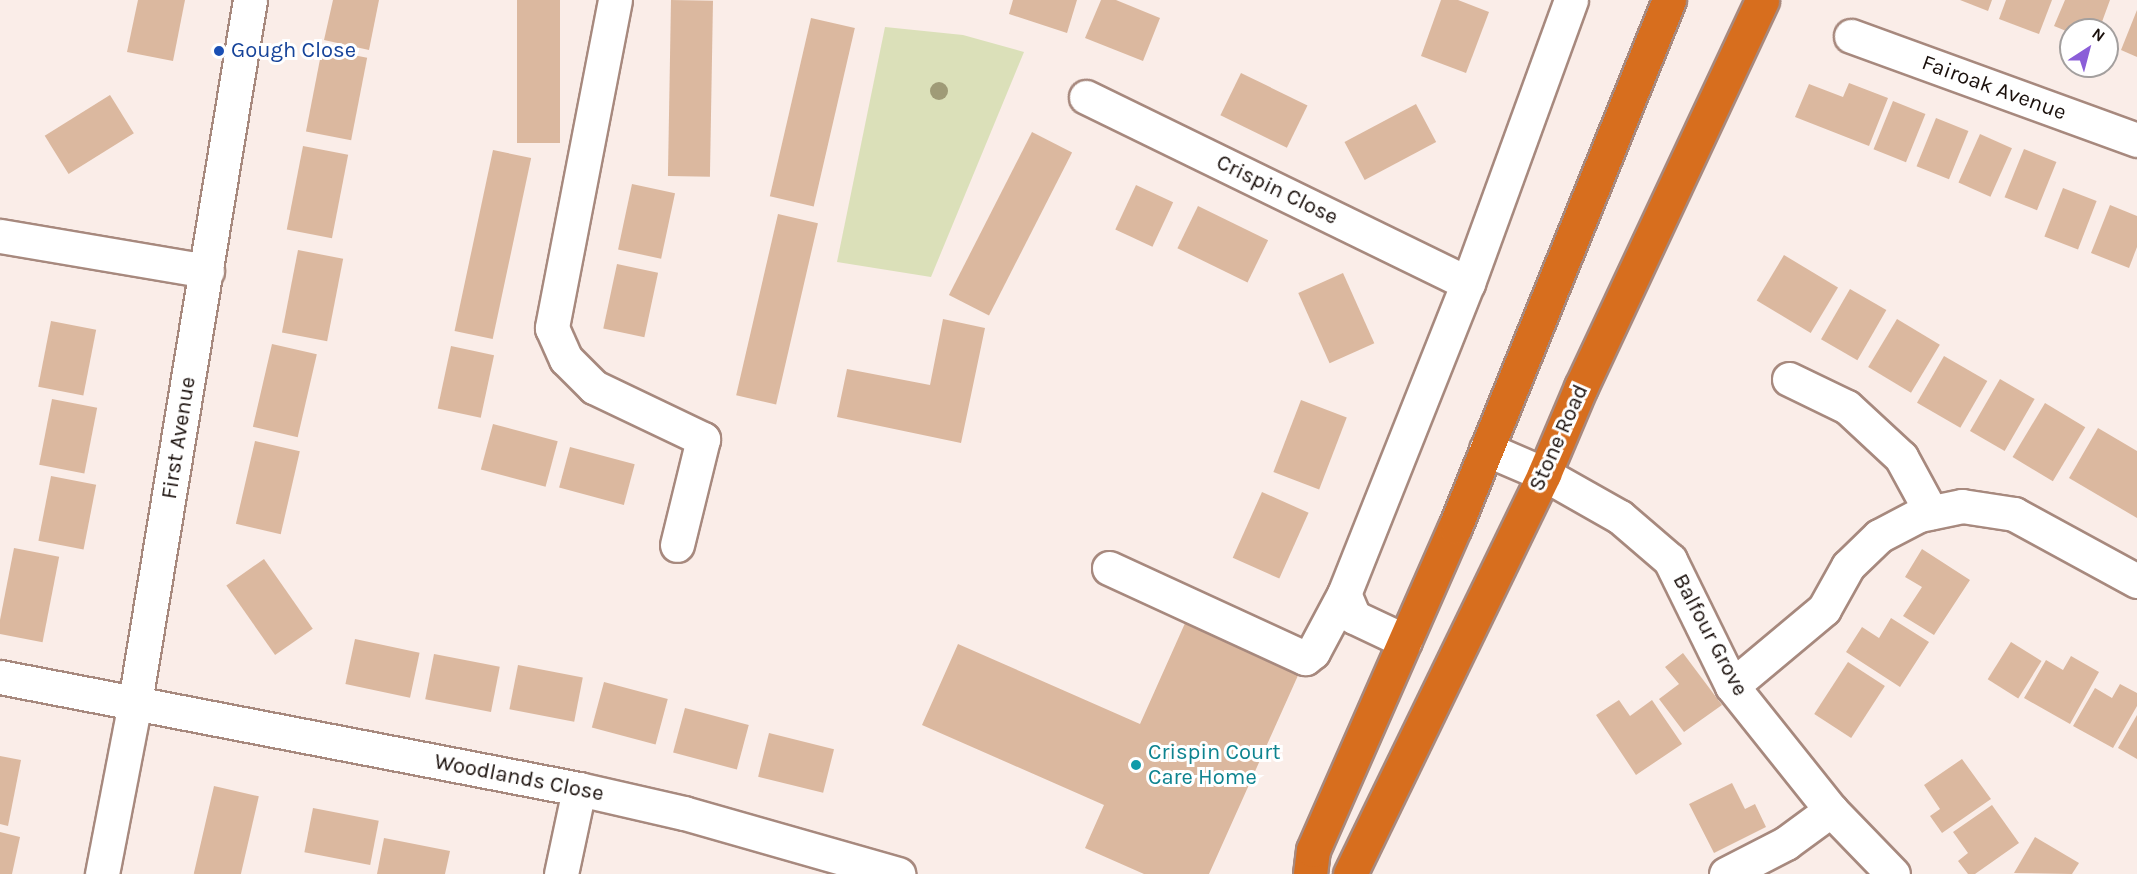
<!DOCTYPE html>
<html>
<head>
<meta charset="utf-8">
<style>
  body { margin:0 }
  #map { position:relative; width:2137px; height:874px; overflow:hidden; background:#faede8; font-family:Karla,sans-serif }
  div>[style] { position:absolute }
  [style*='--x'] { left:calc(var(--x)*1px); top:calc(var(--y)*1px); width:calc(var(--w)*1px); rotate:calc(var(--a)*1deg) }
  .green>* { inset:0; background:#dbe0b9 }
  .building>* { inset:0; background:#dbb89f; transform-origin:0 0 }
  .roads { filter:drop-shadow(2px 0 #a7897e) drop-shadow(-2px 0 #a7897e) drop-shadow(0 2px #a7897e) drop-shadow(0 -2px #a7897e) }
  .minor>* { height:33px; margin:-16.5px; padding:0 16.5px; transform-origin:16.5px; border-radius:16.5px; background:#fff }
  .highway>* { height:33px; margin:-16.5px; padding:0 16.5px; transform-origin:16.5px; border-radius:16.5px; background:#d76e1e }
  .trees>* { width:18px; height:18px; margin:-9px; border-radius:50%; background:#9f9b77 }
  .dots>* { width:16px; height:16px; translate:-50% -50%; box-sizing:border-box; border:3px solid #fff; border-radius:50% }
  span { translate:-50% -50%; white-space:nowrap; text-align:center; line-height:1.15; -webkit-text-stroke:6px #fff; paint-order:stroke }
  .transit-label { font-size:22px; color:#164399 }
  .left { translate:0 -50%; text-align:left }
  .street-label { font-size:22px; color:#1a100c }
  .culture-label { font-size:22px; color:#0d838f }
  .north { position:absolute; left:2059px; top:18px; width:60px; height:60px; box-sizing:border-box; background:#fff; border:2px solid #a39f9e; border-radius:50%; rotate:36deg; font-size:16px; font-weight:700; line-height:24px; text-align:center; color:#1a100c }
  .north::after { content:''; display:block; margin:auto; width:21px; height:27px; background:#8b5ed8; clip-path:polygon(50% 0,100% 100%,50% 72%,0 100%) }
</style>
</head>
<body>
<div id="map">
  <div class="green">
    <div style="clip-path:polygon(885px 27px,963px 35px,1024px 52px,931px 277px,837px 262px)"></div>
  </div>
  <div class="building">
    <div style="clip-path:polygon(138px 0,185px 0,173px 61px,127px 52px)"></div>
    <div style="clip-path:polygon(333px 0,379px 0,369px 50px,324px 40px)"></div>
    <div style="left:517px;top:0;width:43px;height:143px"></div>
    <div style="left:671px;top:0;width:42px;height:176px;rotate:1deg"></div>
    <div style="clip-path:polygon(1013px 0,1077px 0,1067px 33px,1009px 14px)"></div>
    <div style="clip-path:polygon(1101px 0,1116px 0,1160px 18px,1143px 61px,1085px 38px)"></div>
    <div style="clip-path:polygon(1441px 0,1458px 0,1489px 12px,1466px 73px,1421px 56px)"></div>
    <div style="clip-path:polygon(1960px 0,1992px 0,1988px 11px)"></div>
    <div style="clip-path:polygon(2006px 0,2052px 0,2039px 34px,1999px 19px)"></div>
    <div style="clip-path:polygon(2065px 0,2110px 0,2099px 30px,2071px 30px,2071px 33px,2054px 26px)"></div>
    <div style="clip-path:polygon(2137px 10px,2137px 57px,2121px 50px)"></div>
    <div style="left:811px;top:18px;width:45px;height:183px;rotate:13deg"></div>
    <div style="left:322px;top:49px;width:46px;height:84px;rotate:11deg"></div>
    <div style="left:1241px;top:73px;width:74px;height:47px;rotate:26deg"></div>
    <div style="clip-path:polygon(1849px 83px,1888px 98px,1869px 146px,1795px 117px,1809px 84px,1843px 97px)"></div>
    <div style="left:110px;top:95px;width:45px;height:77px;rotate:58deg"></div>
    <div style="left:1893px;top:101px;width:35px;height:52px;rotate:22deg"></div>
    <div style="left:1416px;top:104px;width:43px;height:81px;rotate:62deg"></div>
    <div style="left:1936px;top:118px;width:35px;height:52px;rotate:22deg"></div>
    <div style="left:1032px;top:132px;width:45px;height:183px;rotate:27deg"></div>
    <div style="left:1980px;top:134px;width:35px;height:53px;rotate:24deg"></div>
    <div style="left:303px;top:146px;width:46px;height:85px;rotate:11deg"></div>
    <div style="left:2024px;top:149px;width:35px;height:52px;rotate:22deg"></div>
    <div style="left:493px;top:150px;width:39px;height:185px;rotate:12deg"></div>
    <div style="left:632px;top:184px;width:44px;height:67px;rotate:12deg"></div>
    <div style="left:1136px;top:185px;width:41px;height:49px;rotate:25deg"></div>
    <div style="left:2063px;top:188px;width:36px;height:52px;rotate:21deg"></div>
    <div style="clip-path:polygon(2110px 205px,2137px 216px,2137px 247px,2129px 268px,2091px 253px)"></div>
    <div style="left:1198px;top:206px;width:78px;height:47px;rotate:26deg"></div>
    <div style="left:778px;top:214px;width:41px;height:186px;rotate:13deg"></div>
    <div style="left:298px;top:250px;width:46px;height:84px;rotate:11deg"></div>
    <div style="left:1784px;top:255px;width:63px;height:53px;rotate:31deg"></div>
    <div style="left:617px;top:264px;width:42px;height:66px;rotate:12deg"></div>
    <div style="left:1343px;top:273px;width:77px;height:49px;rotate:66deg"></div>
    <div style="left:1850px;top:289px;width:42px;height:58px;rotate:30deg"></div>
    <div style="clip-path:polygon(943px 319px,985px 328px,961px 443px,837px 417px,847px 369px,930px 385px)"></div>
    <div style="left:1897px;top:319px;width:50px;height:56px;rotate:31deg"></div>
    <div style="left:51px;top:321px;width:46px;height:67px;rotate:11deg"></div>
    <div style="left:272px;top:344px;width:46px;height:85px;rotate:13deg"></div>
    <div style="left:451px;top:346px;width:44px;height:64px;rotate:12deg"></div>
    <div style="left:1944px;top:356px;width:50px;height:54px;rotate:30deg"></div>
    <div style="left:2000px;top:379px;width:40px;height:60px;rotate:30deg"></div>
    <div style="left:52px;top:399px;width:46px;height:67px;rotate:11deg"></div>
    <div style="left:1301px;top:400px;width:49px;height:77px;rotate:21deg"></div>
    <div style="left:2045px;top:403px;width:47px;height:63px;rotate:31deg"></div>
    <div style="left:493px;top:424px;width:67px;height:47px;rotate:15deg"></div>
    <div style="clip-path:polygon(2098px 428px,2137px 451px,2137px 518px,2069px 478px)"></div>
    <div style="left:255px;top:441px;width:46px;height:85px;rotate:13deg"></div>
    <div style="left:570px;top:447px;width:67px;height:42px;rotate:15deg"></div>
    <div style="left:51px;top:476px;width:46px;height:66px;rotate:11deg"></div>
    <div style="left:1262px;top:492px;width:51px;height:72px;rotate:24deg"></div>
    <div style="left:14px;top:548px;width:46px;height:87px;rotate:11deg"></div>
    <div style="clip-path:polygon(1922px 549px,1970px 580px,1934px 635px,1903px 616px,1922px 587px,1905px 577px)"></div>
    <div style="left:264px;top:559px;width:85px;height:46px;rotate:55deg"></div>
    <div style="clip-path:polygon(1891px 618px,1929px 642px,1900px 687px,1846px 652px,1862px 627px,1879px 638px)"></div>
    <div style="clip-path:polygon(1186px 621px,1300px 671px,1209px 874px,1144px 874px,1085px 848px,1104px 805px,922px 725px,958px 644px,1140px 724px)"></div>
    <div style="left:355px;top:639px;width:66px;height:46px;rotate:12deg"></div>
    <div style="left:2011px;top:642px;width:36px;height:44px;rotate:32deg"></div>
    <div style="clip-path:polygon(1683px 653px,1722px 705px,1684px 732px,1659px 699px,1679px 684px,1665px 667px)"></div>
    <div style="left:434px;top:654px;width:67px;height:46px;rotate:11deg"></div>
    <div style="clip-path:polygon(2071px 656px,2099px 672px,2070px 724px,2024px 698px,2046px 660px,2063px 670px)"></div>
    <div style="left:1848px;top:662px;width:44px;height:62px;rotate:33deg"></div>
    <div style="left:518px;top:665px;width:66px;height:45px;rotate:11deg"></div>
    <div style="left:604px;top:682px;width:66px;height:47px;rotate:15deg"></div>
    <div style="clip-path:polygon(2120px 684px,2137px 693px,2137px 706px,2113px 748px,2073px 726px,2095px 688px,2112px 698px)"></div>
    <div style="clip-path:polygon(1619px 700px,1630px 716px,1652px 700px,1682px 744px,1636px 775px,1596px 715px)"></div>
    <div style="left:685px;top:708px;width:66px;height:46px;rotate:15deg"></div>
    <div style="clip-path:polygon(2137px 715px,2137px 759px,2118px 748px)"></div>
    <div style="left:769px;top:733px;width:67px;height:45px;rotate:14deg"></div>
    <div style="clip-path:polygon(0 756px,21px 760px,8px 826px,0 824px)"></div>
    <div style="clip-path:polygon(1962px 759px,1991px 799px,1942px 833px,1930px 816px,1940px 809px,1924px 785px)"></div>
    <div style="clip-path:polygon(1732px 783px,1745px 809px,1755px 804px,1766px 827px,1714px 853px,1689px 804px)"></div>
    <div style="left:214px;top:786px;width:46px;height:90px;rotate:13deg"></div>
    <div style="clip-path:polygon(1992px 805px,2019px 843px,1975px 874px,1968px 874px,1958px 861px,1968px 853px,1953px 832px)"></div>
    <div style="left:313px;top:808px;width:67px;height:45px;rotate:11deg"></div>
    <div style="clip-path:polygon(0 832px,20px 837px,12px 874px,0 874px)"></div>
    <div style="clip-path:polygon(2035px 837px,2079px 863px,2072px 874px,2014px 873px)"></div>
    <div style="clip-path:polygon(384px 838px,450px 851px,445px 874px,377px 874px)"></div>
  </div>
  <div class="roads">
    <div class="minor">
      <div style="--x:615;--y:0;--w:334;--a:100.9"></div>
      <div style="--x:552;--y:328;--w:34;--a:66"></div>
      <div style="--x:566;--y:359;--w:40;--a:45"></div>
      <div style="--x:594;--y:387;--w:121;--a:25.5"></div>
      <div style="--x:703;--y:439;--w:109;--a:103.8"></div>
      <div style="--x:1851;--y:36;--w:304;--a:20"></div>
      <div style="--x:1086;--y:97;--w:425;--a:26"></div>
      <div style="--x:0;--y:236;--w:210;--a:9.6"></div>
      <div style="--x:1789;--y:379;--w:64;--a:25.8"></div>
      <div style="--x:1847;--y:407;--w:74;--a:42.8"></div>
      <div style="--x:1901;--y:457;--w:63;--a:61.4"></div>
      <div style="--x:1486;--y:449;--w:63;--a:23.3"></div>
      <div style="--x:1544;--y:474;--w:87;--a:29.5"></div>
      <div style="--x:1620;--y:517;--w:66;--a:40.7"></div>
      <div style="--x:1670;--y:560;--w:140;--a:63.8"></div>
      <div style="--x:1732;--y:686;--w:159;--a:51.4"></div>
      <div style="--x:1831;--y:810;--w:89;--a:45.9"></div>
      <div style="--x:1109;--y:568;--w:216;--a:24.7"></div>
      <div style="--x:1305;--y:658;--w:10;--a:-37"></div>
      <div style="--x:1313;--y:652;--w:66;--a:-61.9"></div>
      <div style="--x:1405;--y:641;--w:56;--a:-154.8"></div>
      <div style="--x:1354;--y:617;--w:25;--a:-113"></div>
      <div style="--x:1344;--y:594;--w:335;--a:-68.3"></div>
      <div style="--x:1468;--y:283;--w:301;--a:-70"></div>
      <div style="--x:0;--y:677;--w:590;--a:10.95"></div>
      <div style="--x:579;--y:789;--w:108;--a:12.9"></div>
      <div style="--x:684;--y:813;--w:223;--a:15.9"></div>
      <div style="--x:1732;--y:686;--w:120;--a:-39.9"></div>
      <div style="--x:1824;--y:609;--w:49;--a:-60.8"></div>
      <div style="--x:1848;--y:566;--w:43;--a:-44.1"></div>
      <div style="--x:1879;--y:536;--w:45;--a:-27.7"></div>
      <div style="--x:1919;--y:515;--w:44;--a:-11.8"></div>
      <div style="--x:1962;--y:506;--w:53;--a:8.7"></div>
      <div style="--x:2014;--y:514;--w:140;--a:28.6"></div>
      <div style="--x:102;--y:874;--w:175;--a:-79.1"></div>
      <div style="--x:135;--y:702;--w:711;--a:-80.7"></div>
      <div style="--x:561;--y:874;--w:87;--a:-78"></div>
      <div style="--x:1726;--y:874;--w:68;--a:-27.3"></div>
      <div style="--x:1786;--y:843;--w:56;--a:-36.3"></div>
    </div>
    <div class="highway">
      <div style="--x:1310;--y:874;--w:24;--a:-83"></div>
      <div style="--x:1313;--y:850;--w:353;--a:-66.3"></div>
      <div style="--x:1455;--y:527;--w:569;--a:-67.9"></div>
      <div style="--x:1350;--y:874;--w:445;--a:-64.1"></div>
      <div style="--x:1544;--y:474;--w:95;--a:-67"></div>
      <div style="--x:1581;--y:387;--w:427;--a:-64.9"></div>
    </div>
  </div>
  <div class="trees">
    <div style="left:939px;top:91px"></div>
  </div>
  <div class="dots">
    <div style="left:219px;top:51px;background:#1a4fb4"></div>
    <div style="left:1136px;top:765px;background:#0f9aa8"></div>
  </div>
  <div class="transit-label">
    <span class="left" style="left:231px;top:51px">Gough Close</span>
  </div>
  <div class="street-label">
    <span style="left:1994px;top:88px;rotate:20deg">Fairoak Avenue</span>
    <span style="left:1277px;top:190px;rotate:26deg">Crispin Close</span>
    <span style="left:179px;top:438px;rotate:-81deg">First Avenue</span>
    <span style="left:1559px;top:438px;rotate:-66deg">Stone Road</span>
    <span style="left:1710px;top:635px;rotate:62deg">Balfour Grove</span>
    <span style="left:519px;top:778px;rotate:11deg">Woodlands Close</span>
  </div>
  <div class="culture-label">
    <span class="left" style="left:1148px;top:765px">Crispin Court<br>Care Home</span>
  </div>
  <div class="north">N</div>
</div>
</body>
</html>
